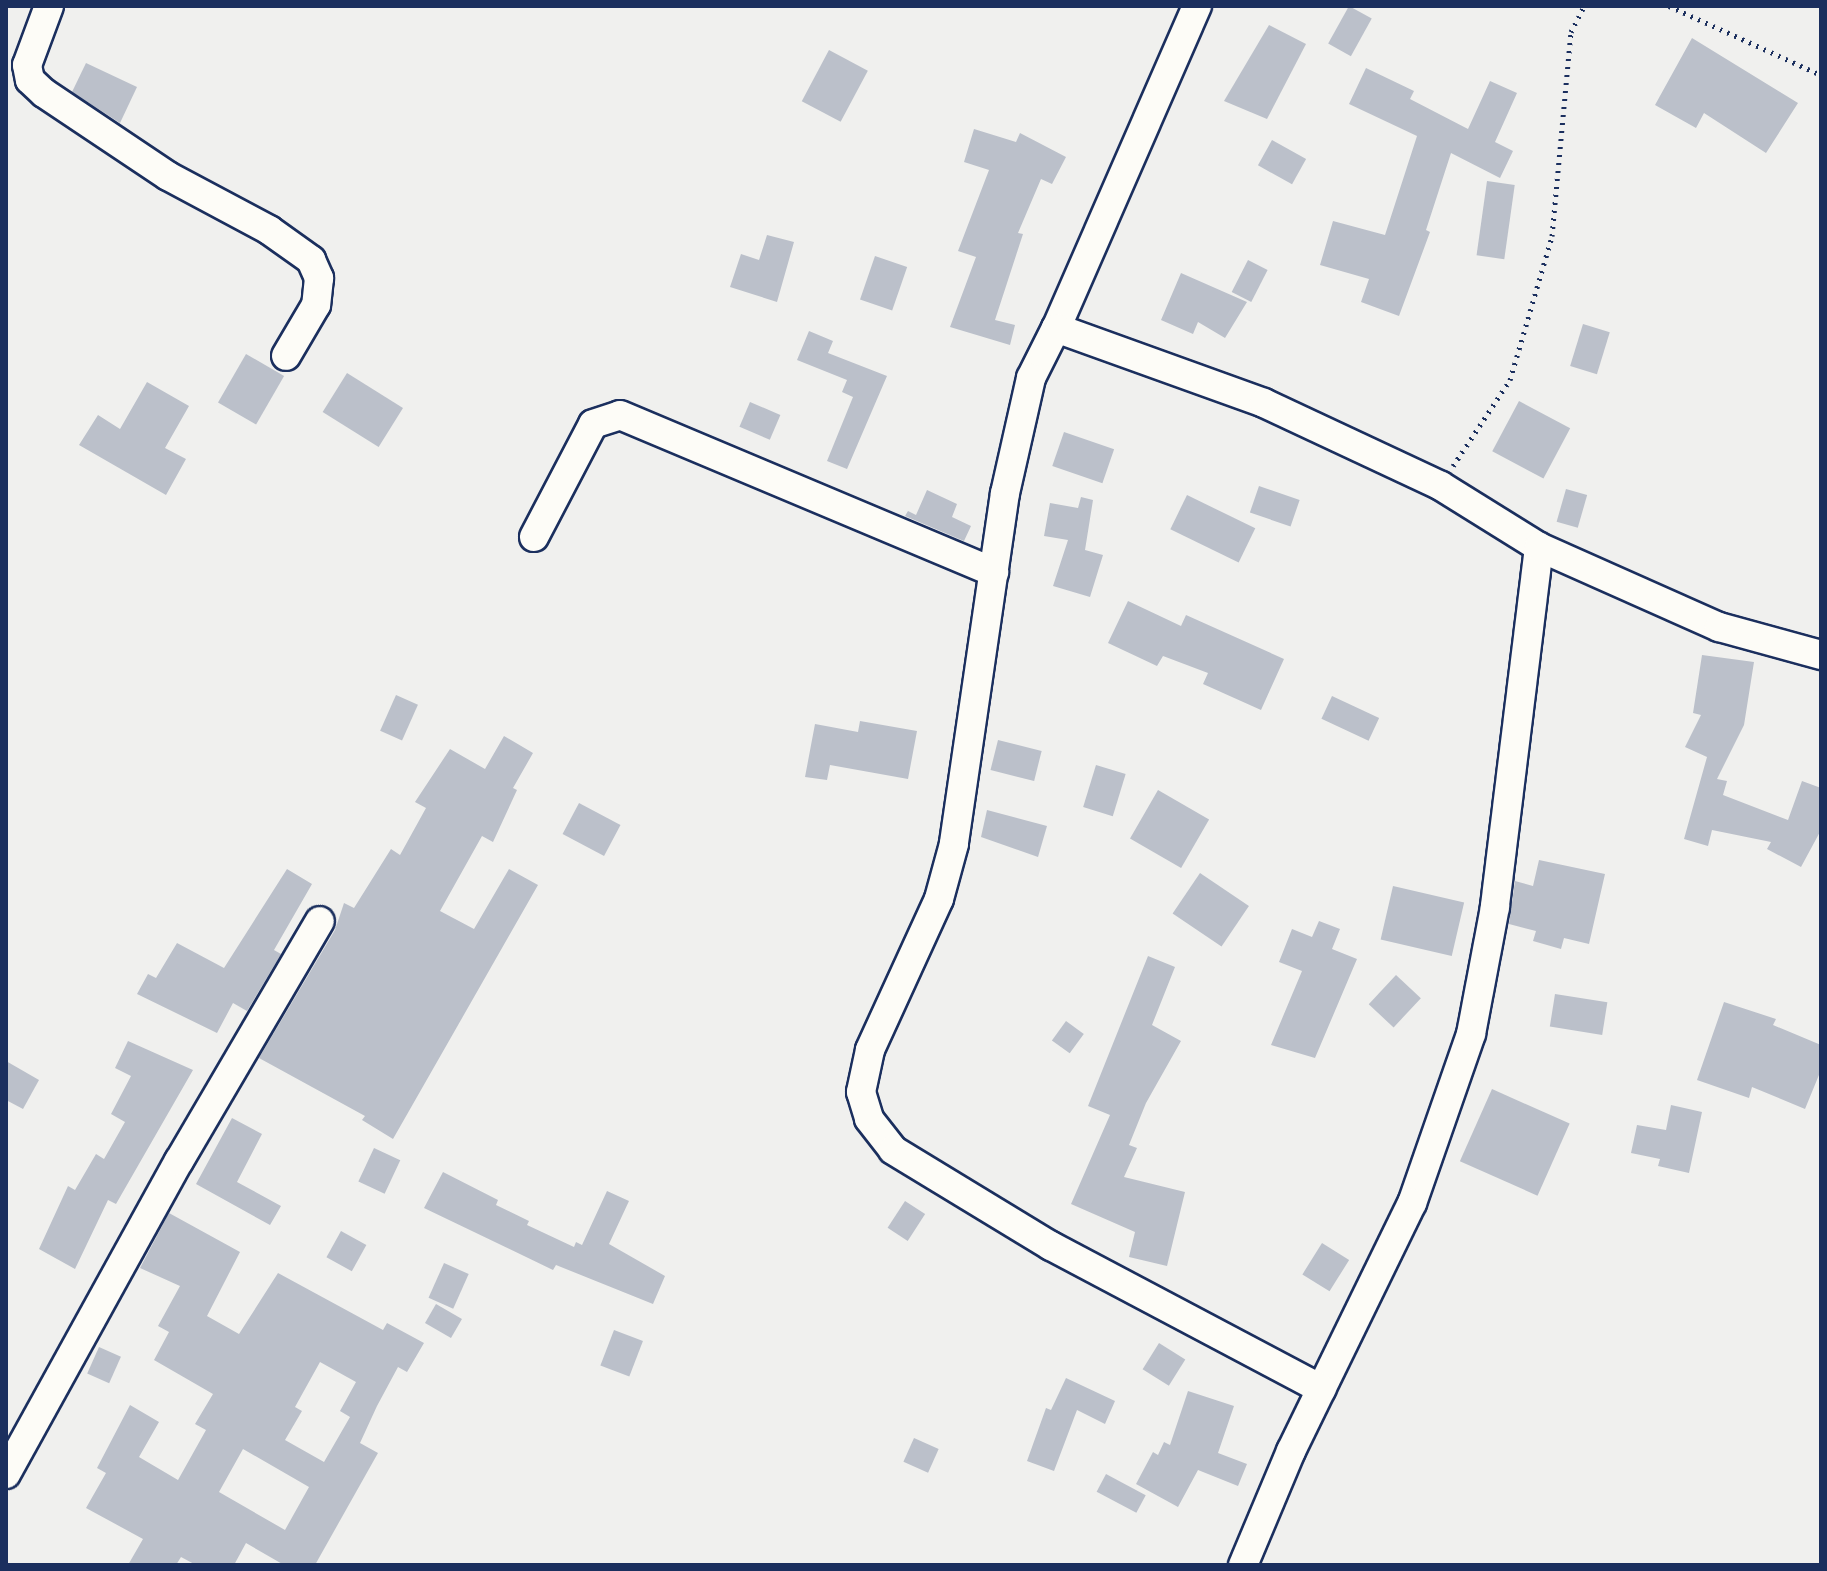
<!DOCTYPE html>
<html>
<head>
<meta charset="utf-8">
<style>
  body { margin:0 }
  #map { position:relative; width:1827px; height:1571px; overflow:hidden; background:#f0f0ee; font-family:Kalam,sans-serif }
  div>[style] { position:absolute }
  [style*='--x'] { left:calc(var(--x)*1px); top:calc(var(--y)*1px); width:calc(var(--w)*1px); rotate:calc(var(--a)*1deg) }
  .building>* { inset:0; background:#bbc0ca; transform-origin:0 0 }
  .path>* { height:5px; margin-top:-2.5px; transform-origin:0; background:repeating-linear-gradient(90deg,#1b2f5e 0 2px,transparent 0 8px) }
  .roads { filter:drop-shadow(2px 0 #1b2f5e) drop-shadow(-2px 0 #1b2f5e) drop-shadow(0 2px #1b2f5e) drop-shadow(0 -2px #1b2f5e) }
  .street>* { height:28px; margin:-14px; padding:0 14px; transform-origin:14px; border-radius:14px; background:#fdfcf7 }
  span { translate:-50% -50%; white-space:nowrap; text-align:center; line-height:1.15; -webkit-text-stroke:6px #fdfcf7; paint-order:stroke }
  .frame { position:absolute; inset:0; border:8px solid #1b2f5e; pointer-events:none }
</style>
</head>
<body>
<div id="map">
  <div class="building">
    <div style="left:1349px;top:6px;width:26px;height:43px;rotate:29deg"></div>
    <div style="clip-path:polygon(1269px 25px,1306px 44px,1267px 119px,1224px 101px)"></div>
    <div style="clip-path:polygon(1692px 38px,1798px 103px,1766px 153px,1704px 113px,1696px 128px,1655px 105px)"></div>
    <div style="left:829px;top:50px;width:44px;height:58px;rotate:28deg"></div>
    <div style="clip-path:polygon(86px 63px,137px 87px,120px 123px,72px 92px)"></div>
    <div style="clip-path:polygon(1366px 68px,1414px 91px,1410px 99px,1468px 129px,1490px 81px,1517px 93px,1495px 142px,1513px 151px,1500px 178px,1451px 153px,1426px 230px,1430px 232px,1399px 316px,1361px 302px,1369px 279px,1320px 265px,1333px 221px,1385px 235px,1417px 136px,1349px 104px)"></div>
    <div style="clip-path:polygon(974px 129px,1016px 142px,1020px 133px,1066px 157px,1052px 184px,1041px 179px,1018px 233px,1023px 234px,995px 320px,1015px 325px,1010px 345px,950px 327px,976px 257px,958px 251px,989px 170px,964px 162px)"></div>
    <div style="left:1272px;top:140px;width:39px;height:29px;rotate:29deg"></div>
    <div style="left:1487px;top:181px;width:28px;height:75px;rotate:8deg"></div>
    <div style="clip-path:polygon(767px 235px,794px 242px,777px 302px,730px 287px,741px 254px,759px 260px)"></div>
    <div style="left:875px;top:256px;width:34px;height:46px;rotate:19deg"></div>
    <div style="left:1248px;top:260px;width:22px;height:36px;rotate:27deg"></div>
    <div style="clip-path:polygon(1181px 273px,1247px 302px,1225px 338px,1198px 322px,1193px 334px,1161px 320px)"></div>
    <div style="left:1583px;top:324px;width:28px;height:44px;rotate:17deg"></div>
    <div style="clip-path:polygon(809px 331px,833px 341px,828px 353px,887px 376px,847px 469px,827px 461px,853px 397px,842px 392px,847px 380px,797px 360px)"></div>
    <div style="left:246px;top:354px;width:44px;height:56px;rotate:30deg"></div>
    <div style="left:347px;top:373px;width:66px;height:46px;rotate:32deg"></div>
    <div style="clip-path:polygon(147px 382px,189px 406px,165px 448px,186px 459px,166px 495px,79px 445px,98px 415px,120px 429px)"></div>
    <div style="left:1519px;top:401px;width:58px;height:57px;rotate:28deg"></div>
    <div style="left:750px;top:402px;width:33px;height:27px;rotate:23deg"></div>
    <div style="left:1064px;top:432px;width:53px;height:36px;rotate:19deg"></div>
    <div style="left:1259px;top:486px;width:43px;height:28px;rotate:19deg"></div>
    <div style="left:1566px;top:489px;width:22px;height:34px;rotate:16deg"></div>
    <div style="clip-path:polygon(927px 490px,957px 504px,952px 517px,971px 526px,964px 541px,905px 516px,908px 511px,916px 515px)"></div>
    <div style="left:1187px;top:495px;width:76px;height:38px;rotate:26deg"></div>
    <div style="clip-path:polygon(1081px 497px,1093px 500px,1085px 550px,1103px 555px,1090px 597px,1053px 586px,1068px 540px,1044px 536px,1050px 503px,1078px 508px)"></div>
    <div style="clip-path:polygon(1128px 601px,1181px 626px,1186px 615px,1284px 659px,1261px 710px,1203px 684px,1208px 673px,1163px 656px,1157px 666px,1108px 643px)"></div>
    <div style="clip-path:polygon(1702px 655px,1754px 662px,1744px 725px,1717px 779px,1727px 781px,1723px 795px,1788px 820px,1802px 781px,1821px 788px,1821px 830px,1801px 867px,1767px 849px,1771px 842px,1712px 830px,1708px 846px,1684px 839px,1707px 757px,1685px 747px,1701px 715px,1693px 713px)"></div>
    <div style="left:396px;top:695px;width:24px;height:39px;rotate:24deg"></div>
    <div style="left:1332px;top:696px;width:52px;height:25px;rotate:25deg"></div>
    <div style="clip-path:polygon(860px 721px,917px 731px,908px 779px,830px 765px,827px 780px,805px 777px,815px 724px,858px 732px)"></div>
    <div style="clip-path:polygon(504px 736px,533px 753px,513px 788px,517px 790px,493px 842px,482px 836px,440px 911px,474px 929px,509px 869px,538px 885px,393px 1139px,362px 1120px,365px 1116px,259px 1058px,335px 930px,344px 903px,354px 908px,391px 849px,400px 855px,426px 808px,415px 802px,450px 749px,485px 769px)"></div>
    <div style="left:998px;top:740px;width:45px;height:31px;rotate:14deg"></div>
    <div style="left:1096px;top:765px;width:31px;height:44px;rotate:17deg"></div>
    <div style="left:1158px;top:790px;width:59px;height:56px;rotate:30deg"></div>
    <div style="left:579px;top:803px;width:47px;height:35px;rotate:28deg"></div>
    <div style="clip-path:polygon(987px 810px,1047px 826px,1038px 857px,981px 837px)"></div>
    <div style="clip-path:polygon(1539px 860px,1605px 874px,1589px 944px,1564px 938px,1561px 949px,1533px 941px,1536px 931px,1509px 924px,1515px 881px,1533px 886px)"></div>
    <div style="clip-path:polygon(287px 869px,312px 884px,274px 950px,281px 954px,247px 1011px,233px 1003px,217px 1033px,137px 994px,148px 974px,156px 978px,177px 943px,224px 968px)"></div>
    <div style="left:1200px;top:873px;width:59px;height:49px;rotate:34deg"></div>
    <div style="left:1393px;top:886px;width:73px;height:55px;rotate:13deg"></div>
    <div style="clip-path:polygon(1319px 921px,1340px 929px,1332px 949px,1357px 959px,1315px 1058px,1271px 1045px,1302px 971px,1279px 962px,1292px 929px,1312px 937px)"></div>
    <div style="clip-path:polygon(1148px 956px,1175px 967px,1152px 1025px,1181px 1041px,1146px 1103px,1129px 1145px,1137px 1148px,1124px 1177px,1185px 1192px,1167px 1266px,1129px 1257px,1135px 1232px,1071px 1204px,1110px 1115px,1088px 1106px)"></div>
    <div style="left:1396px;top:975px;width:34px;height:40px;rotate:43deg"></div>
    <div style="left:1555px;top:994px;width:53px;height:33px;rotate:9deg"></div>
    <div style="clip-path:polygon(1724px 1002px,1776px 1019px,1773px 1025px,1821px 1045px,1821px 1070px,1805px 1109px,1752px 1087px,1749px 1098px,1697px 1080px)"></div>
    <div style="left:1066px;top:1021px;width:22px;height:24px;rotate:36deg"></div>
    <div style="clip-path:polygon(128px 1041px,193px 1070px,116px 1204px,108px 1200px,75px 1269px,39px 1249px,68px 1186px,75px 1190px,96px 1154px,104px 1159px,125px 1122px,111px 1114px,131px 1076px,115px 1068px)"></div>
    <div style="clip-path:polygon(6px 1061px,39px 1080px,23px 1109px,6px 1100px)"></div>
    <div style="left:1492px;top:1089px;width:85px;height:79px;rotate:24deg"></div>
    <div style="clip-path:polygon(1671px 1105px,1702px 1112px,1689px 1173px,1658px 1166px,1660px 1159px,1631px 1153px,1637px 1125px,1666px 1130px)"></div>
    <div style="clip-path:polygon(232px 1118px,262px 1134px,237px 1182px,281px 1206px,270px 1225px,196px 1184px)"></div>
    <div style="left:374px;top:1148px;width:29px;height:37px;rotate:25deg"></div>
    <div style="clip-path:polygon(443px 1172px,498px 1200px,496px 1205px,529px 1221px,527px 1225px,574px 1247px,576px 1242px,582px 1245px,607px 1191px,629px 1201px,609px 1244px,665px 1276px,653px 1304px,556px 1265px,553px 1270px,424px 1208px)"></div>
    <div style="left:905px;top:1201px;width:24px;height:32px;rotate:33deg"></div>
    <div style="clip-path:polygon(evenodd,169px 1213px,240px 1252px,207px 1316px,239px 1334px,278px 1273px,383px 1330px,387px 1323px,424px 1343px,407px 1372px,398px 1367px,377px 1406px,360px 1443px,378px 1453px,315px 1565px,284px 1565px,246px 1543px,234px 1565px,196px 1565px,181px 1557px,176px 1565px,128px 1565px,143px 1539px,86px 1508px,106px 1473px,97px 1468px,130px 1405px,159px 1422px,139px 1457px,178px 1480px,206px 1430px,195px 1424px,213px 1394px,154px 1360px,169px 1332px,158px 1326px,180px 1286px,140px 1268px,169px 1213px,320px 1362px,356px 1382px,340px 1411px,350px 1417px,324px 1462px,285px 1440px,302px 1411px,295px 1407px,320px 1362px,169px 1213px,243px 1449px,309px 1487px,285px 1530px,219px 1492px,243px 1449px)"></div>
    <div style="left:341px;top:1231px;width:29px;height:30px;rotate:29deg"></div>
    <div style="left:1322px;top:1243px;width:32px;height:37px;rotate:32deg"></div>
    <div style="left:444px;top:1263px;width:27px;height:38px;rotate:24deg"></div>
    <div style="left:436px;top:1304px;width:30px;height:22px;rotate:30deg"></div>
    <div style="left:614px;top:1330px;width:31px;height:38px;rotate:21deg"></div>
    <div style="left:1159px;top:1343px;width:31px;height:31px;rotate:32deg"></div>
    <div style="left:99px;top:1347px;width:24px;height:29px;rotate:24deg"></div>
    <div style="clip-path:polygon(1066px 1378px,1115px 1401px,1105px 1424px,1077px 1410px,1054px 1471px,1027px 1461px,1046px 1408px,1051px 1410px)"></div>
    <div style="clip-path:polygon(1188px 1391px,1234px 1406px,1218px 1453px,1247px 1464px,1238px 1486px,1198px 1470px,1178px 1507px,1136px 1484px,1153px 1452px,1158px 1455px,1164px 1442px,1170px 1445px)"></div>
    <div style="left:914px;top:1438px;width:27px;height:26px;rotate:24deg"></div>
    <div style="left:1106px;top:1474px;width:45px;height:20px;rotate:28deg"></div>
  </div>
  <div class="path">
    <div style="--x:1669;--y:6;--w:167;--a:24.4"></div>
    <div style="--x:1453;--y:466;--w:103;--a:-56.5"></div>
    <div style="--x:1510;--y:380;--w:150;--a:-73.7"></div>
    <div style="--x:1552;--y:236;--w:205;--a:-84.7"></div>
    <div style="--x:1571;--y:32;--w:29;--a:-63"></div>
  </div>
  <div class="roads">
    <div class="street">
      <div style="--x:49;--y:6;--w:63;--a:110.4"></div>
      <div style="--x:27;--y:65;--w:15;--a:79"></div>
      <div style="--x:30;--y:80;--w:19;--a:43"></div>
      <div style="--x:44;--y:93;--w:149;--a:33.8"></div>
      <div style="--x:168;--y:176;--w:115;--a:28.1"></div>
      <div style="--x:269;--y:230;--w:52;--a:35.5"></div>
      <div style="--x:311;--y:260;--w:20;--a:66"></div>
      <div style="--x:319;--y:278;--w:27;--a:96"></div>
      <div style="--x:316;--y:305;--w:59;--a:120.5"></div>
      <div style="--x:1197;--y:6;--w:352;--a:113.6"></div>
      <div style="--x:1056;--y:328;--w:221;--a:19.8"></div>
      <div style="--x:1264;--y:403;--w:195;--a:25.1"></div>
      <div style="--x:1441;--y:486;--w:115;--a:31.9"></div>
      <div style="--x:1539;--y:547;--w:363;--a:97"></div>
      <div style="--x:1495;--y:907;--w:129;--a:100.7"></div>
      <div style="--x:1471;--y:1034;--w:179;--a:109.2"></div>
      <div style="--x:1412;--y:1203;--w:276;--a:116"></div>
      <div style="--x:1291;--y:1451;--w:124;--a:112.8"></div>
      <div style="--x:1056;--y:328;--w:56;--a:116.6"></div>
      <div style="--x:1031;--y:378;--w:118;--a:102.7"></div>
      <div style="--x:1005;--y:493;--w:355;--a:98.3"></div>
      <div style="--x:954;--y:844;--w:57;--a:105.3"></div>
      <div style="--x:939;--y:899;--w:166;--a:114.6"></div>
      <div style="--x:870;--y:1050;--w:43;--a:102.1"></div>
      <div style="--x:861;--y:1092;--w:28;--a:73"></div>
      <div style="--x:869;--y:1119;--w:39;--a:52"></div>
      <div style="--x:893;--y:1150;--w:185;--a:31.3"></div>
      <div style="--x:1051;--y:1246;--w:306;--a:27.9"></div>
      <div style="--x:534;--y:537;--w:127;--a:-62.4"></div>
      <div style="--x:593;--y:424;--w:28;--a:-18"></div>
      <div style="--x:620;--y:415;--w:406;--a:22.8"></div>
      <div style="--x:1539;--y:547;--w:197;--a:24"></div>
      <div style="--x:1719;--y:627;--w:106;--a:15.4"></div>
      <div style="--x:6;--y:1474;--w:358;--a:-61.1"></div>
      <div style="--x:179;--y:1161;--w:278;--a:-59.6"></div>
    </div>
  </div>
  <div class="frame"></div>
</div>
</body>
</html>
